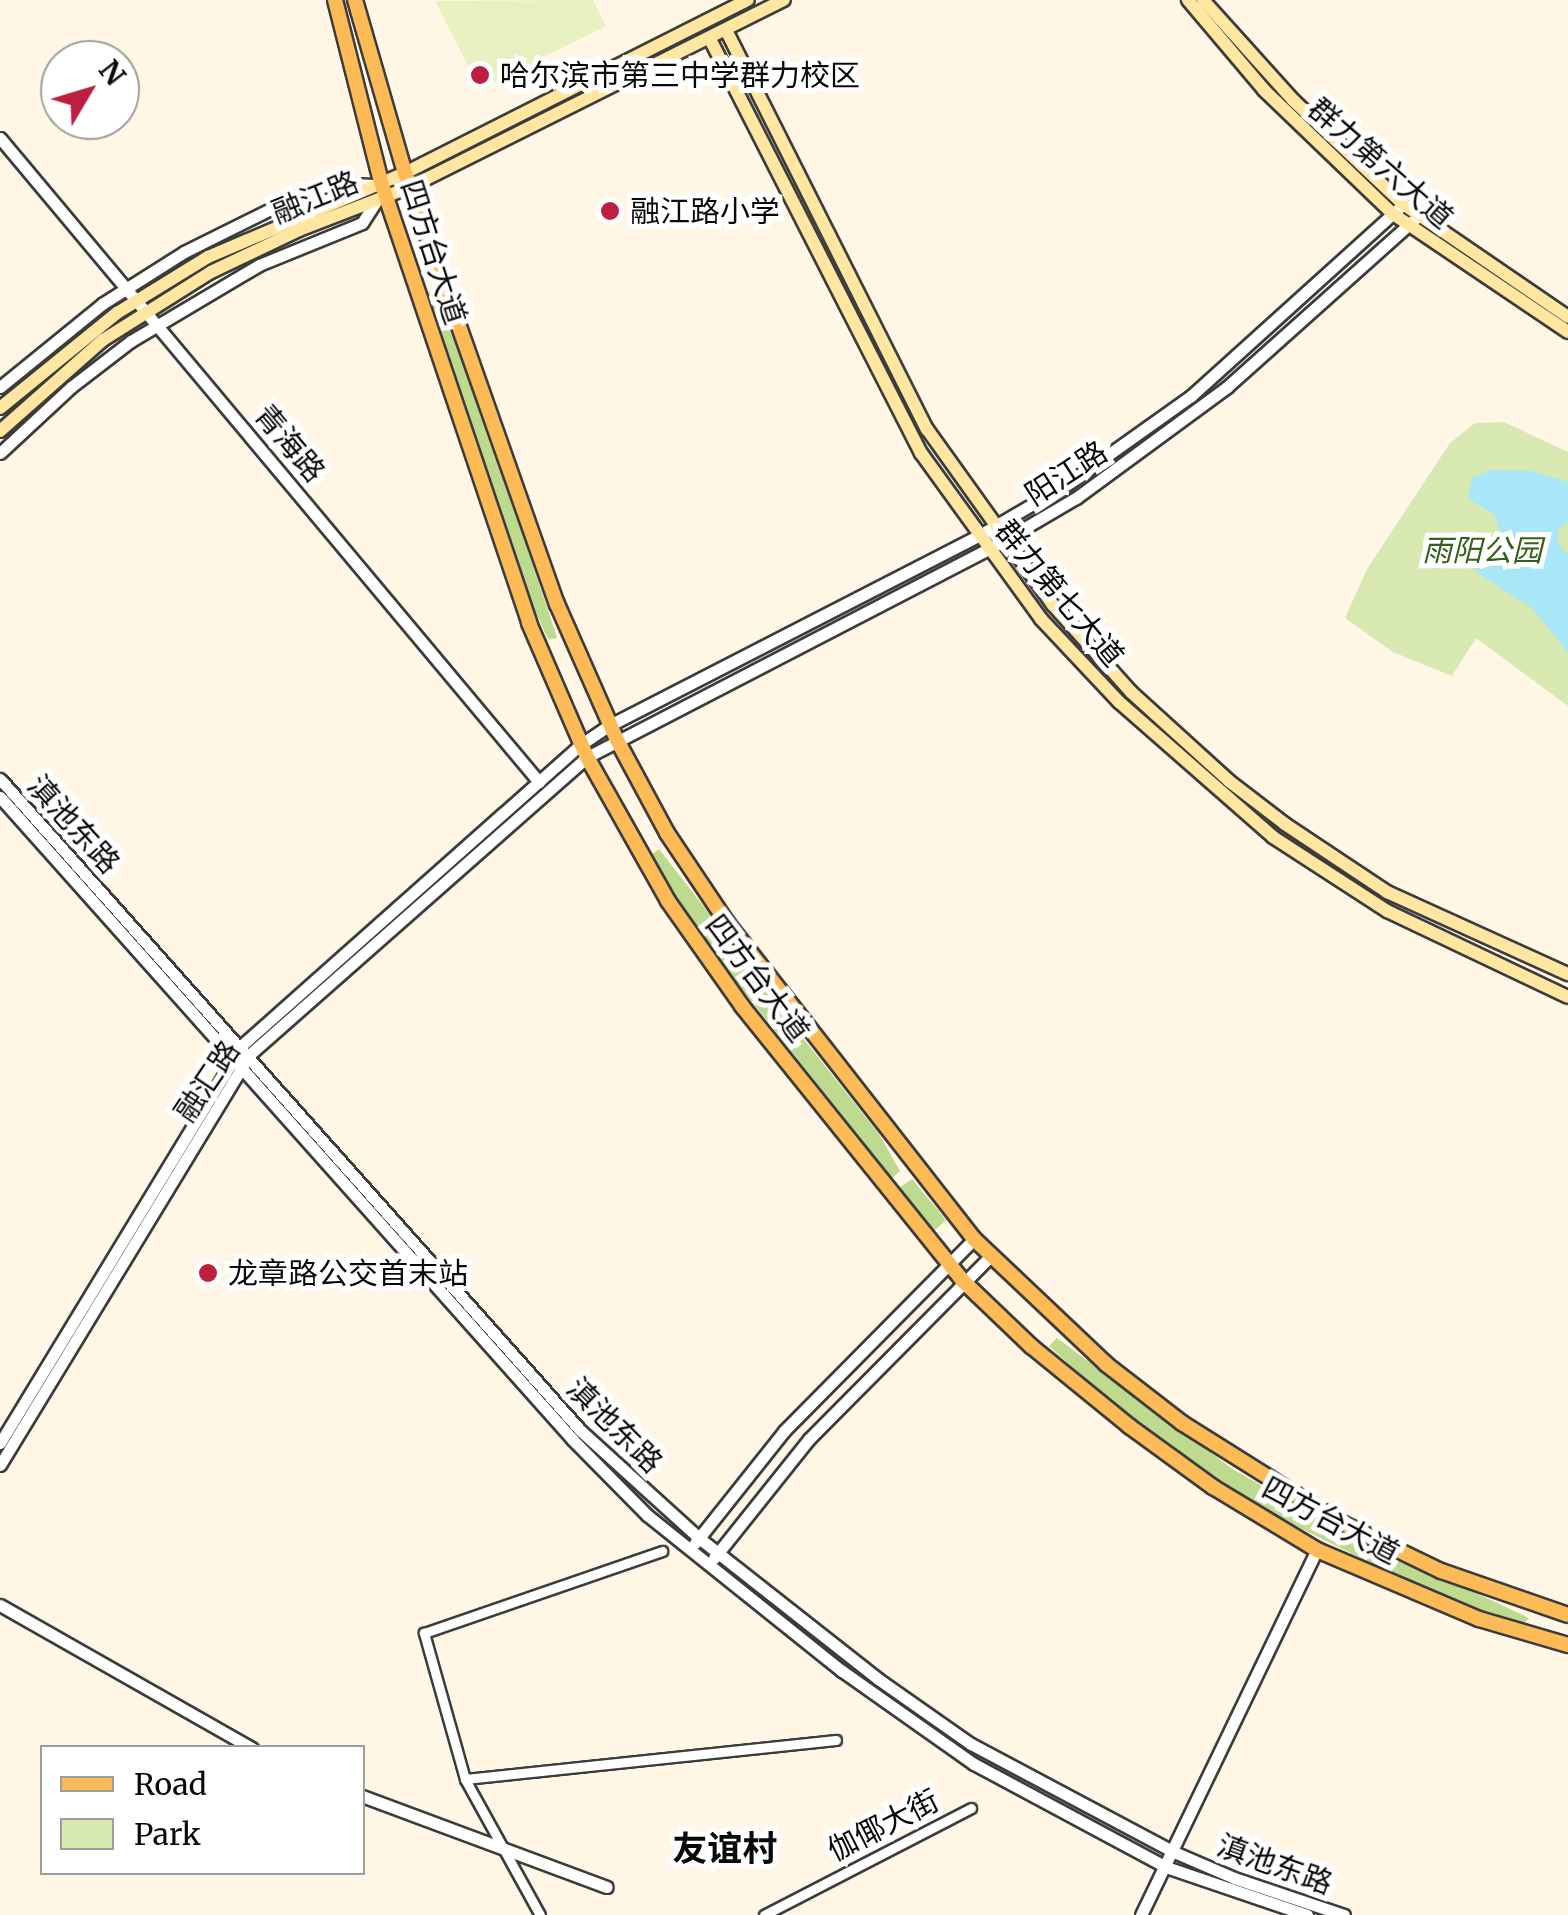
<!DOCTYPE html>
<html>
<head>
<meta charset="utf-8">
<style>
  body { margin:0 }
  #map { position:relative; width:1568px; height:1915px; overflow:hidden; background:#fff6e6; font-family:Merriweather,"Noto Sans SC",serif }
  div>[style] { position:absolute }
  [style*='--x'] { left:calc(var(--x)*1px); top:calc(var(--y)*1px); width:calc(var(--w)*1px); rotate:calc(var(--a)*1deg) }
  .green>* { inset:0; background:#d7e9b0 }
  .forest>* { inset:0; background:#bdda8f }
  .pitch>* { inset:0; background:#e8f0c2 }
  .water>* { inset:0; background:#a9e7f8 }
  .roads { filter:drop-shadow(2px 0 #3c3c3c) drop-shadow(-2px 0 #3c3c3c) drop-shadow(0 2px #3c3c3c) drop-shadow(0 -2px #3c3c3c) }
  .minor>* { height:9px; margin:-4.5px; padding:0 4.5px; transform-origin:4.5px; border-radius:4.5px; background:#fff }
  .tertiary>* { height:11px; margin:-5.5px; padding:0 5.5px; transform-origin:5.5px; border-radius:5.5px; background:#fff }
  .secondary>* { height:12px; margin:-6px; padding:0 6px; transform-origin:6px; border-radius:6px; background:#ffe6a1 }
  .primary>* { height:14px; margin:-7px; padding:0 7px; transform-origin:7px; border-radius:7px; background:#fdbb58 }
  .dots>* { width:28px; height:28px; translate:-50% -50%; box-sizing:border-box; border:5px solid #fff; border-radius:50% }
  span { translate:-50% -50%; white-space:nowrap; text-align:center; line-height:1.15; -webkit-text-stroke:10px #fff; paint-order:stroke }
  .poi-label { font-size:30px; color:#090909 }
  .left { translate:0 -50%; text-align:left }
  .street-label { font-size:30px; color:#090909 }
  .park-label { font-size:30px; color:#346119; font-style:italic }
  .quarter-label { font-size:35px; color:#090909; font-weight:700 }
  .legend { position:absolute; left:40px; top:1745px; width:325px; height:130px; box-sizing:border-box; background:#fff; border:2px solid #9d9d9d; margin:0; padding:12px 18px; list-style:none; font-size:30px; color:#090909 }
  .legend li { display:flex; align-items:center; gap:20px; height:50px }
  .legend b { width:50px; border:2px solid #9d9d9d }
  .north { position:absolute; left:40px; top:40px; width:100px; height:100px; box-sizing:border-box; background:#fff; border:2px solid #9d9d9d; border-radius:50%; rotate:52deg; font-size:28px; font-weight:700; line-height:40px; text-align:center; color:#090909 }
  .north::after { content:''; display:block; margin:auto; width:35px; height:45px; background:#bc1f3f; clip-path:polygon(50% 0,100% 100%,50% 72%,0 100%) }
</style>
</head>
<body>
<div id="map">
  <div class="green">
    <div style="clip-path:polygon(1504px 422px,1568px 452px,1568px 706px,1476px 638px,1452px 676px,1393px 652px,1345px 618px,1367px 569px,1450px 443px,1475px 423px)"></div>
  </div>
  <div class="forest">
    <div style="clip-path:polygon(432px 291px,471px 377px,557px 638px,548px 639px,519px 576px,443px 355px,426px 292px)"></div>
    <div style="clip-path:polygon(659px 849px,718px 925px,722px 934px,718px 942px,711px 945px,703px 939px,651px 855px)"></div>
    <div style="clip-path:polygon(733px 950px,879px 1134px,900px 1171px,892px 1178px,719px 960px)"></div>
    <div style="clip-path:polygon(912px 1179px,946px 1220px,934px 1231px,900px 1187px)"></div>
    <div style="clip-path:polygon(1057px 1338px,1234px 1470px,1343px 1531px,1529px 1618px,1523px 1624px,1447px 1601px,1262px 1509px,1125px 1414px,1049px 1346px)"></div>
  </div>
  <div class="pitch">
    <div style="clip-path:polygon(593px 0,606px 26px,480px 89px,435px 1px)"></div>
  </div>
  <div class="water">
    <div style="clip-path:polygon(1492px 470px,1533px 471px,1568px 482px,1568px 522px,1558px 530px,1558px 543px,1568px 555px,1568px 653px,1532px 608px,1473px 570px,1497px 561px,1501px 534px,1495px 515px,1468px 499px,1472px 477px)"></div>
  </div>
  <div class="roads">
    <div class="minor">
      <div style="--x:465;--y:1779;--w:373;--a:-6"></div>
      <div style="--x:540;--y:1915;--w:155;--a:-118.9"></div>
      <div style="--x:465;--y:1779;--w:152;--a:-105.7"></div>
      <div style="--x:424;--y:1633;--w:252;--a:-19"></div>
      <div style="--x:764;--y:1915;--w:233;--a:-27.3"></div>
    </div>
    <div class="tertiary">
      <div style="--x:0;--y:138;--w:840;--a:50.07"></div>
      <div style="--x:0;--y:387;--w:132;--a:-39.1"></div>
      <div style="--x:102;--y:304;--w:97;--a:-32.4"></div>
      <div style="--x:184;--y:252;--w:133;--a:-26.4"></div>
      <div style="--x:303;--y:193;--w:34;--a:-17"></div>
      <div style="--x:335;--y:183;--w:38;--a:3"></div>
      <div style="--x:0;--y:453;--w:97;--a:-42.9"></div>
      <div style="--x:71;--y:387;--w:76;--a:-37.5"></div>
      <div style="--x:131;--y:341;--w:149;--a:-30.7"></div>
      <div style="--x:259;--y:265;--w:111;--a:-22.2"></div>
      <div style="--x:362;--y:223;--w:27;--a:-57"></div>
      <div style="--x:0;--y:779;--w:872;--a:48.3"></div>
      <div style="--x:580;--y:1430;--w:161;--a:42.2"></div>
      <div style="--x:699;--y:1538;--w:228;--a:38.2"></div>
      <div style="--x:878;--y:1679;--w:113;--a:35"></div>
      <div style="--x:971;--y:1744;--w:230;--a:28"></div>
      <div style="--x:1174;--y:1852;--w:65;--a:23.4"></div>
      <div style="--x:1234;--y:1878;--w:116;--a:18.6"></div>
      <div style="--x:0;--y:797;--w:861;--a:48.29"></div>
      <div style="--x:573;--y:1440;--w:105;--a:45.4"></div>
      <div style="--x:647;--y:1515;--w:250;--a:38.7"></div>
      <div style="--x:842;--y:1671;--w:161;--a:35.2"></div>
      <div style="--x:974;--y:1764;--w:218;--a:28.2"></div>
      <div style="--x:1166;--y:1867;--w:149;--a:18.8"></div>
      <div style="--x:0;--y:1443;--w:464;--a:-58.7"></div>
      <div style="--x:241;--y:1046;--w:453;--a:-41.6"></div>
      <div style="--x:580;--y:745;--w:36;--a:-34"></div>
      <div style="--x:610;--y:725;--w:414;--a:-27.2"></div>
      <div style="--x:978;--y:536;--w:103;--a:-30.3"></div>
      <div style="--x:1067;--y:484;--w:152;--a:-35.4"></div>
      <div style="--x:1191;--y:396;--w:282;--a:-42.1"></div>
      <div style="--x:0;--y:1465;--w:480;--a:-58.7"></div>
      <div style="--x:249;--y:1055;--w:451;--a:-41.4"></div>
      <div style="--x:587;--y:757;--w:453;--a:-27.4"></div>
      <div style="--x:989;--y:549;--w:101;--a:-30.4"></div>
      <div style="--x:1076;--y:498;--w:187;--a:-36.3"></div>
      <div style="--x:1227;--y:387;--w:252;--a:-41.8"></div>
      <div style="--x:695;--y:1543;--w:143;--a:-51.5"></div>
      <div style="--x:784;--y:1431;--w:270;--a:-45.3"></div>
      <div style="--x:714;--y:1558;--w:152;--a:-51.4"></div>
      <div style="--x:809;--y:1439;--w:257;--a:-45.2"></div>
      <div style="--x:0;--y:1605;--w:290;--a:29.6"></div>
      <div style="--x:362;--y:1796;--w:261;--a:20.4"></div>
      <div style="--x:1141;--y:1915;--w:405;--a:-64.3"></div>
    </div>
    <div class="secondary">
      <div style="--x:1188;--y:0;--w:118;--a:49.8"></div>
      <div style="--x:1264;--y:90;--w:179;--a:43.9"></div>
      <div style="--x:1393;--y:214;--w:211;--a:34"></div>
      <div style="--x:1203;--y:0;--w:135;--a:48"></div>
      <div style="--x:1293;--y:100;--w:151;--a:43.4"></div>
      <div style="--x:1403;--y:204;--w:200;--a:34.4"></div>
      <div style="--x:726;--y:30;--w:447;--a:63.3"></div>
      <div style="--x:927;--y:429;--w:216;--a:54.4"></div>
      <div style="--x:1053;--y:605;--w:117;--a:48.1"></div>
      <div style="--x:1131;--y:692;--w:132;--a:42.2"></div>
      <div style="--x:1229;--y:781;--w:71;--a:37.5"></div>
      <div style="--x:1285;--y:824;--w:123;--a:33.7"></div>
      <div style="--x:1387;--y:892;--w:199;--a:24.4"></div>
      <div style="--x:710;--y:39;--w:465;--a:63"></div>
      <div style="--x:921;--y:453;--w:205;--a:54.1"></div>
      <div style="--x:1041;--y:619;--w:114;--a:46.8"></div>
      <div style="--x:1119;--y:702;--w:205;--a:41.2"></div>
      <div style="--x:1273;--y:837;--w:136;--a:33"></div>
      <div style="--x:1387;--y:911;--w:200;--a:25.4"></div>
      <div style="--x:0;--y:408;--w:151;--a:-39.1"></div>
      <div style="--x:117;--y:313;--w:107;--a:-31.6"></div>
      <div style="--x:208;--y:257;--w:214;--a:-23.1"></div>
      <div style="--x:405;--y:173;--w:384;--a:-26.8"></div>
      <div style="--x:0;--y:431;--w:137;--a:-41.5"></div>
      <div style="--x:103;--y:340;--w:128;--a:-32.2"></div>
      <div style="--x:211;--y:272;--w:98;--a:-25.5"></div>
      <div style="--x:299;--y:230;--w:119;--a:-21.2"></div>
      <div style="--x:410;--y:187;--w:418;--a:-26.6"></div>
    </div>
    <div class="primary">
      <div style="--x:335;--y:0;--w:188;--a:75.8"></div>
      <div style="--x:381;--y:182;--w:465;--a:71.4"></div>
      <div style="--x:529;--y:623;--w:146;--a:66.6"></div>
      <div style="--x:587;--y:757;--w:165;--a:60.6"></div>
      <div style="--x:668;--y:901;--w:128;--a:54.8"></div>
      <div style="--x:742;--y:1006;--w:354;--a:51.2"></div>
      <div style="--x:964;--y:1282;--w:93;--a:43.7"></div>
      <div style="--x:1031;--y:1346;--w:127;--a:39.2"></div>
      <div style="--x:1129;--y:1426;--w:104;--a:36"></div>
      <div style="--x:1213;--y:1487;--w:122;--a:31.2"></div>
      <div style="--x:1317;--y:1550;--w:176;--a:23.1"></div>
      <div style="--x:1479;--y:1619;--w:93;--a:16.3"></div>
      <div style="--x:355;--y:0;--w:180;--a:73.9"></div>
      <div style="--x:405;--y:173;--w:457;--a:70.6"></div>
      <div style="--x:557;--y:604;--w:149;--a:66.2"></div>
      <div style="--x:617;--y:740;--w:106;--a:61.7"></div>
      <div style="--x:667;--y:833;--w:110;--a:56.2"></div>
      <div style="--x:728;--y:924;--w:400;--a:52"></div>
      <div style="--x:974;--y:1239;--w:182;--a:43.4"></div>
      <div style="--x:1106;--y:1364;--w:96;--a:37.8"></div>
      <div style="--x:1182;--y:1423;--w:186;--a:32.1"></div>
      <div style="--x:1340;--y:1522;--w:112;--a:25.9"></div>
      <div style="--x:1441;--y:1571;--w:134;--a:19.1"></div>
    </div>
  </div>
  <div class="dots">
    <div style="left:480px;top:75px;background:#bc1f3f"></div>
    <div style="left:610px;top:211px;background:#bc1f3f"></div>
    <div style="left:208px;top:1273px;background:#bc1f3f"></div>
  </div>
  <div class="poi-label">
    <span class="left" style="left:500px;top:75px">哈尔滨市第三中学群力校区</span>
    <span class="left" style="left:630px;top:211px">融江路小学</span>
    <span class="left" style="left:228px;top:1273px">龙章路公交首末站</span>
  </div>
  <div class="street-label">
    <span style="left:1381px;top:163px;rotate:41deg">群力第六大道</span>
    <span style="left:315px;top:197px;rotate:-22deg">融江路</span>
    <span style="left:434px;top:252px;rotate:72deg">四方台大道</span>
    <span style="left:290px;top:443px;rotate:50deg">青海路</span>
    <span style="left:1066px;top:473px;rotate:-33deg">阳江路</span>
    <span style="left:1060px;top:593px;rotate:50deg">群力第七大道</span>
    <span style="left:74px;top:824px;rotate:48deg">滇池东路</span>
    <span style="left:758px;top:978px;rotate:53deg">四方台大道</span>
    <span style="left:207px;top:1081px;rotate:-56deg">融汇路</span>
    <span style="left:615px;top:1425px;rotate:45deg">滇池东路</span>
    <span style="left:1331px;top:1520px;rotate:28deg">四方台大道</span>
    <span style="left:883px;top:1825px;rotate:-27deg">伽倻大街</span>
    <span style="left:1275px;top:1864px;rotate:20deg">滇池东路</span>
  </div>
  <div class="park-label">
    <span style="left:1482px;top:550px">雨阳公园</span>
  </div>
  <div class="quarter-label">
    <span style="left:725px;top:1849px">友谊村</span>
  </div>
  <ul class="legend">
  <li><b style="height:12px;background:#fdbb58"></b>Road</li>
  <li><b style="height:28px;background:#d7e9b0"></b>Park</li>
  </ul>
  <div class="north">N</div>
</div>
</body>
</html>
